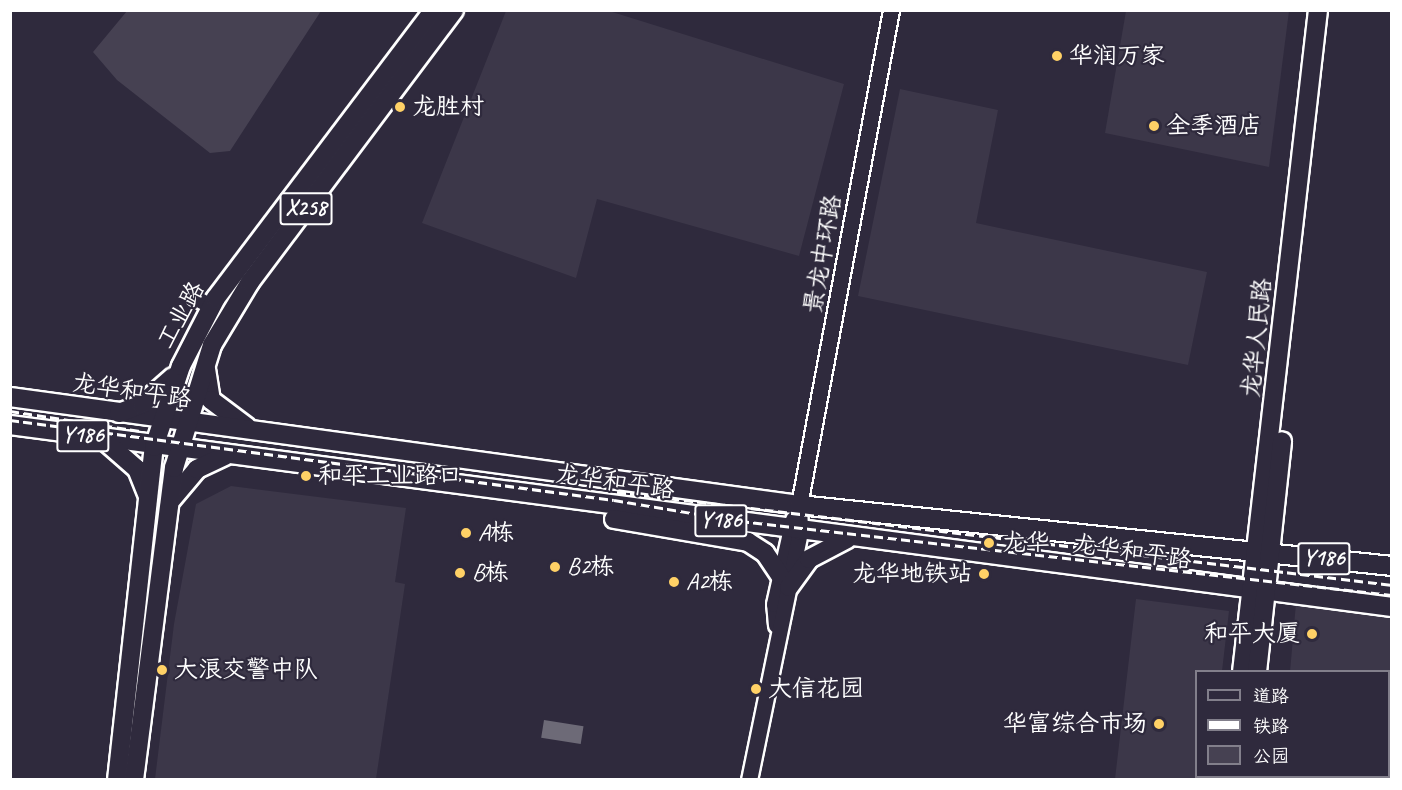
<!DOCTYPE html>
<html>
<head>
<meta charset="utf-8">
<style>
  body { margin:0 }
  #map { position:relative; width:1402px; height:790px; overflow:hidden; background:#2f2a3d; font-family:Caveat,"LXGW WenKai TC",sans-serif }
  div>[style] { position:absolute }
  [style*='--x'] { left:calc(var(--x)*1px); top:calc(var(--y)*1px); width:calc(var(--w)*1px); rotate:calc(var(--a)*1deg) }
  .built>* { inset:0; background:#3c3749 }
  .green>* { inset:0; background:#464152 }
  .water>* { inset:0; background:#6d6a77; transform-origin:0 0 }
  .roads { filter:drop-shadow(2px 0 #fff) drop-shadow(-2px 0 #fff) drop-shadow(0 2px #fff) drop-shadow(0 -2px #fff) }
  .minor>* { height:15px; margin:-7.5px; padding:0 7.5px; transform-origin:7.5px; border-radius:7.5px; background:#2f2a3d }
  .major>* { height:18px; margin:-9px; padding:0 9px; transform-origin:9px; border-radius:9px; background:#2f2a3d }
  .rail>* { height:3px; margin-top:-1.5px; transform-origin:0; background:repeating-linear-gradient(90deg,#fff 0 9px,transparent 0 13.5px) }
  .dots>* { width:16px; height:16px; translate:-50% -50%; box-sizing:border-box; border:3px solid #2f2a3d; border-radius:50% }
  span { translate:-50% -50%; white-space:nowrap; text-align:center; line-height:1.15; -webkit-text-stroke:4.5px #2f2a3d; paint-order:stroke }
  .shield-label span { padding:2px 4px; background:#2f2a3d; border:2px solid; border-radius:4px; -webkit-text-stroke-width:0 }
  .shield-label { font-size:22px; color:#fff; font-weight:700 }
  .poi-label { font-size:24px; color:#fff }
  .left { translate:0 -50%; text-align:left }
  .right { translate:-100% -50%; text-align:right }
  .street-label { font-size:24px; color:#fff }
  .frame { position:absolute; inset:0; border:12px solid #fff; pointer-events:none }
  .legend { position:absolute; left:1195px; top:670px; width:195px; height:108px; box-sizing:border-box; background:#2f2a3d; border:2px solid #827f8b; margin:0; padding:8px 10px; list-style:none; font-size:18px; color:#fff }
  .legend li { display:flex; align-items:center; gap:12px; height:30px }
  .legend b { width:30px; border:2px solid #827f8b }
</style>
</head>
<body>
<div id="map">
  <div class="built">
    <div style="clip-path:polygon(506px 11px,609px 11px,844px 84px,799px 256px,597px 199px,576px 278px,422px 223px)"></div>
    <div style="clip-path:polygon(1126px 11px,1289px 11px,1269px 167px,1105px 133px)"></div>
    <div style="clip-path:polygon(900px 89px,998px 110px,976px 223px,1207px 272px,1188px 365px,858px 296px)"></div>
    <div style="clip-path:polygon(231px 486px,406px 508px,395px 582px,405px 584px,376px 779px,155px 779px,174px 624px,196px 504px)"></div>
    <div style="clip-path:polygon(1136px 599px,1229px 611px,1222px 671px,1196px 672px,1196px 776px,1210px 779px,1115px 779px)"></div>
    <div style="clip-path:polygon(1296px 603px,1391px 612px,1391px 734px,1388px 672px,1290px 672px)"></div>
  </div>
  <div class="green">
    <div style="clip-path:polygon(127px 11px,127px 10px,321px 11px,230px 151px,210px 153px,117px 80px,93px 52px)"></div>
  </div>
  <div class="water">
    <div style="left:544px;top:720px;width:40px;height:18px;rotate:9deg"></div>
  </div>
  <div class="roads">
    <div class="minor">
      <div style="--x:194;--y:297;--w:19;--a:28"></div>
      <div style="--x:776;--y:625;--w:21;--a:-95"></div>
      <div style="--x:774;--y:604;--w:87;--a:-77.4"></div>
      <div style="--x:749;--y:780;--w:253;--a:-78.4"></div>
      <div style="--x:800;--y:532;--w:27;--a:-92"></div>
      <div style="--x:799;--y:505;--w:503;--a:-79.47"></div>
    </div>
    <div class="major">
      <div style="--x:206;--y:369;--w:31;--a:81"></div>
      <div style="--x:211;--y:400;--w:45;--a:36.9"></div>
      <div style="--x:10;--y:397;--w:796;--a:7.79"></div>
      <div style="--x:799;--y:505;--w:596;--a:5.87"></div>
      <div style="--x:119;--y:413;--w:25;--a:-21"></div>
      <div style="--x:142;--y:404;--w:41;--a:-41.1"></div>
      <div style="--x:10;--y:425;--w:1394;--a:7.5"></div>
      <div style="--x:106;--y:442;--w:41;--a:41.1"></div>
      <div style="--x:137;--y:469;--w:27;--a:68"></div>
      <div style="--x:172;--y:499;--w:39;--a:-50"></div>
      <div style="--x:197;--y:469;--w:31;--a:-25"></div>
      <div style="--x:614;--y:519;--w:136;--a:9.7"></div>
      <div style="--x:748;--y:542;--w:20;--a:33"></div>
      <div style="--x:765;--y:553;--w:27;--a:56"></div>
      <div style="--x:789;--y:587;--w:34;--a:-54"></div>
      <div style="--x:809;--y:559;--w:43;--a:-27.8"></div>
      <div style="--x:1242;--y:672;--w:666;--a:-83.45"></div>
      <div style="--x:1257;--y:672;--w:232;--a:-83.8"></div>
      <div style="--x:117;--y:780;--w:335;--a:-83.7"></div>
      <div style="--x:154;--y:447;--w:85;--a:-71.6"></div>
      <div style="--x:181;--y:366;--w:76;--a:-62.8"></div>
      <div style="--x:216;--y:298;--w:361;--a:-52.9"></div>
      <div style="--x:134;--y:780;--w:315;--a:-82.7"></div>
      <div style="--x:174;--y:468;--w:129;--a:-72.8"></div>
      <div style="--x:212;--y:345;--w:74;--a:-58.9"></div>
      <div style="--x:250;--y:282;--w:340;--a:-53.1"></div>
      <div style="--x:1231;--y:780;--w:4;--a:-90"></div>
      <div style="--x:1245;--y:780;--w:4;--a:-90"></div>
    </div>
  </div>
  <div class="rail">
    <div style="--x:10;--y:411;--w:133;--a:8.7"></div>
    <div style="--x:10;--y:420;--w:609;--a:7.54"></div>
    <div style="--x:614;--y:500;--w:128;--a:9.5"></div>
    <div style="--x:740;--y:521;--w:656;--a:6.48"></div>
    <div style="--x:617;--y:492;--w:781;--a:6.84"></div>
  </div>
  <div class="dots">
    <div style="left:1057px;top:56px;background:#ffd166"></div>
    <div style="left:400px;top:107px;background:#ffd166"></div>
    <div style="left:1154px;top:126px;background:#ffd166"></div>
    <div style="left:306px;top:476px;background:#ffd166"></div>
    <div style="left:466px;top:533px;background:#ffd166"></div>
    <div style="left:989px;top:543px;background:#ffd166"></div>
    <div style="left:555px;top:567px;background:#ffd166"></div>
    <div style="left:460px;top:573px;background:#ffd166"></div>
    <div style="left:984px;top:574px;background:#ffd166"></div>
    <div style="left:674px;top:582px;background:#ffd166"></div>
    <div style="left:1312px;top:634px;background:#ffd166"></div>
    <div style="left:162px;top:670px;background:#ffd166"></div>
    <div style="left:756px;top:689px;background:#ffd166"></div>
    <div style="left:1159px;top:724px;background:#ffd166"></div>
  </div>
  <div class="shield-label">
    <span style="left:306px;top:209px">X258</span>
    <span style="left:83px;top:436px">Y186</span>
    <span style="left:721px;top:521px">Y186</span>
    <span style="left:1324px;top:559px">Y186</span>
  </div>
  <div class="poi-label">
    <span class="left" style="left:1069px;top:56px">华润万家</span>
    <span class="left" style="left:412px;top:107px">龙胜村</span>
    <span class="left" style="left:1166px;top:126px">全季酒店</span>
    <span class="left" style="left:318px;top:476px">和平工业路口</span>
    <span class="left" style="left:478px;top:533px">A栋</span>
    <span class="left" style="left:1002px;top:543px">龙华</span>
    <span class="left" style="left:567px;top:567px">B2栋</span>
    <span class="left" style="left:472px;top:573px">B栋</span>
    <span class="right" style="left:972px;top:574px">龙华地铁站</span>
    <span class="left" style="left:686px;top:582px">A2栋</span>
    <span class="right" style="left:1300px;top:634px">和平大厦</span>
    <span class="left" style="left:174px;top:670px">大浪交警中队</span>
    <span class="left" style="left:768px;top:689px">大信花园</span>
    <span class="right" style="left:1147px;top:724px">华富综合市场</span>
  </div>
  <div class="street-label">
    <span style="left:823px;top:254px;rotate:-80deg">景龙中环路</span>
    <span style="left:181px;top:315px;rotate:-61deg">工业路</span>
    <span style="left:1257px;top:338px;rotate:-84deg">龙华人民路</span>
    <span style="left:132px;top:391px;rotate:8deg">龙华和平路</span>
    <span style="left:615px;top:482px;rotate:8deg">龙华和平路</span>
    <span style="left:1132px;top:552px;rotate:8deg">龙华和平路</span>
  </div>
  <div class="frame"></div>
  <ul class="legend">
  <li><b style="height:8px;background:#2f2a3d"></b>道路</li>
  <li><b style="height:8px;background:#fff"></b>铁路</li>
  <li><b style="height:16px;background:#464152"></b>公园</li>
  </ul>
</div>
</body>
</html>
